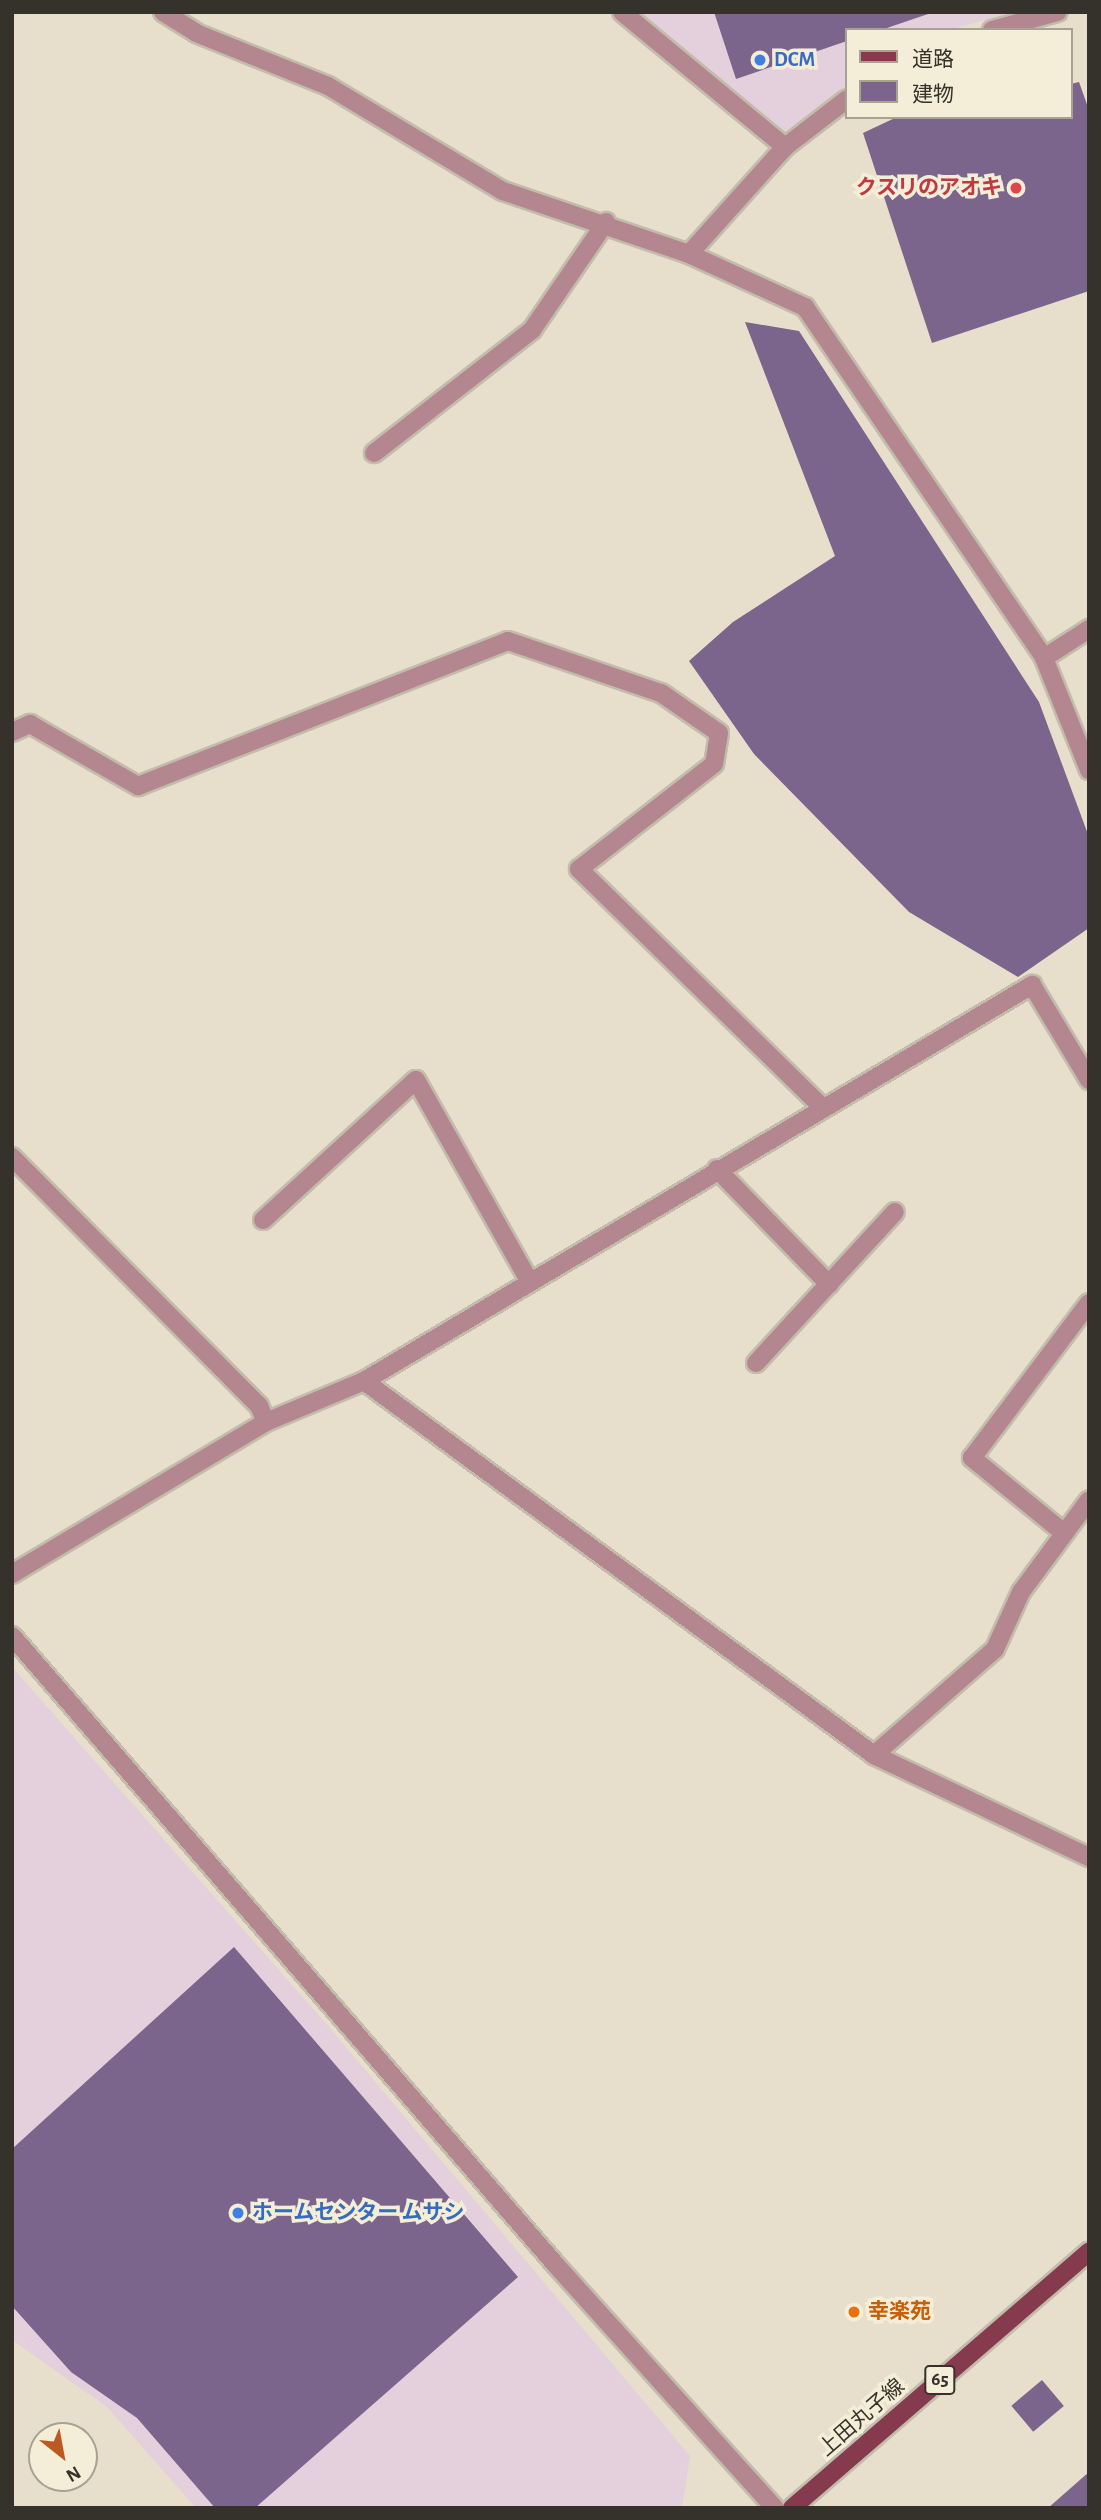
<!DOCTYPE html>
<html>
<head>
<meta charset="utf-8">
<style>
  body { margin:0 }
  #map { position:relative; width:1101px; height:2520px; overflow:hidden; background:#e7dfcb; font-family:"Alegreya Sans","Noto Sans JP",sans-serif }
  div>[style] { position:absolute }
  [style*='--x'] { left:calc(var(--x)*1px); top:calc(var(--y)*1px); width:calc(var(--w)*1px); rotate:calc(var(--a)*1deg) }
  .commercial>* { inset:0; background:#e4cfdd }
  .building>* { inset:0; background:#7b658c; transform-origin:0 0 }
  .roads { filter:drop-shadow(2px 0 #c3bcab) drop-shadow(-2px 0 #c3bcab) drop-shadow(0 2px #c3bcab) drop-shadow(0 -2px #c3bcab) }
  .minor>* { height:18px; margin:-9px; padding:0 9px; transform-origin:9px; border-radius:9px; background:#b4868f }
  .major>* { height:18px; margin:-9px; padding:0 9px; transform-origin:9px; border-radius:9px; background:#863a4e }
  .dots>* { width:19px; height:19px; translate:-50% -50%; box-sizing:border-box; border:4px solid #f4edd8; border-radius:50% }
  span { translate:-50% -50%; white-space:nowrap; text-align:center; line-height:1.15; -webkit-text-stroke:7px #f4edd8; paint-order:stroke }
  .shield-label span { padding:2px 5px; background:#f4edd8; border:2px solid; border-radius:5px; -webkit-text-stroke-width:0 }
  .shield-label { font-size:19px; color:#35322b; font-weight:700 }
  .shop-label { font-size:21px; color:#366cbe; font-weight:700 }
  .left { translate:0 -50%; text-align:left }
  .health-label { font-size:21px; color:#be3a42; font-weight:700 }
  .right { translate:-100% -50%; text-align:right }
  .food-label { font-size:21px; color:#c56008; font-weight:700 }
  .street-label { font-size:21px; color:#35322b }
  .frame { position:absolute; inset:0; border:14px solid #35322b; pointer-events:none }
  .legend { position:absolute; left:845px; top:28px; width:228px; height:91px; box-sizing:border-box; background:#f4edd8; border:2px solid #a8a293; margin:0; padding:9px 12px; list-style:none; font-size:21px; color:#35322b }
  .legend li { display:flex; align-items:center; gap:14px; height:35px }
  .legend b { width:35px; border:2px solid #a8a293 }
  .north { position:absolute; left:28px; top:2422px; width:70px; height:70px; box-sizing:border-box; background:#f4edd8; border:2px solid #a8a293; border-radius:50%; rotate:149deg; font-size:19px; font-weight:700; line-height:28px; text-align:center; color:#35322b }
  .north::after { content:''; display:block; margin:auto; width:24px; height:32px; background:#bc5920; clip-path:polygon(50% 0,100% 100%,50% 72%,0 100%) }
</style>
</head>
<body>
<div id="map">
  <div class="commercial">
    <div style="clip-path:polygon(638px 12px,1015px 12px,948px 30px,847px 30px,847px 86px,787px 133px)"></div>
    <div style="clip-path:polygon(12px 1667px,329px 2027px,690px 2456px,682px 2508px,196px 2508px,107px 2407px,12px 2340px)"></div>
  </div>
  <div class="building">
    <div style="clip-path:polygon(714px 12px,931px 12px,931px 13px,881px 30px,847px 30px,847px 41px,736px 79px)"></div>
    <div style="clip-path:polygon(1079px 82px,1089px 110px,1089px 291px,932px 343px,863px 133px,897px 117px,1071px 117px,1071px 84px)"></div>
    <div style="clip-path:polygon(745px 322px,799px 331px,1039px 702px,1089px 837px,1089px 928px,1018px 977px,909px 912px,754px 754px,689px 661px,733px 622px,835px 556px)"></div>
    <div style="clip-path:polygon(234px 1947px,518px 2277px,255px 2508px,215px 2508px,137px 2418px,71px 2372px,12px 2306px,12px 2149px)"></div>
    <div style="left:1042px;top:2380px;width:34px;height:40px;rotate:50deg"></div>
    <div style="clip-path:polygon(1089px 2472px,1089px 2508px,1048px 2508px)"></div>
  </div>
  <div class="roads">
    <div class="minor">
      <div style="--x:163;--y:12;--w:39;--a:32"></div>
      <div style="--x:196;--y:33;--w:142;--a:21.9"></div>
      <div style="--x:328;--y:86;--w:204;--a:31"></div>
      <div style="--x:503;--y:191;--w:196;--a:18.7"></div>
      <div style="--x:689;--y:254;--w:128;--a:24.6"></div>
      <div style="--x:805;--y:307;--w:425;--a:55.7"></div>
      <div style="--x:1044;--y:658;--w:121;--a:68.1"></div>
      <div style="--x:622;--y:12;--w:212;--a:39.6"></div>
      <div style="--x:992;--y:30;--w:68;--a:-15.3"></div>
      <div style="--x:689;--y:254;--w:144;--a:-48.1"></div>
      <div style="--x:785;--y:147;--w:78;--a:-37.7"></div>
      <div style="--x:374;--y:453;--w:200;--a:-37.9"></div>
      <div style="--x:532;--y:330;--w:131;--a:-55.6"></div>
      <div style="--x:1044;--y:658;--w:54;--a:-32.8"></div>
      <div style="--x:12;--y:732;--w:20;--a:-24"></div>
      <div style="--x:30;--y:724;--w:125;--a:29.9"></div>
      <div style="--x:138;--y:786;--w:397;--a:-21.4"></div>
      <div style="--x:508;--y:641;--w:162;--a:18.8"></div>
      <div style="--x:661;--y:693;--w:70;--a:34.6"></div>
      <div style="--x:719;--y:733;--w:31;--a:99"></div>
      <div style="--x:714;--y:764;--w:171;--a:142.1"></div>
      <div style="--x:579;--y:869;--w:337;--a:44.4"></div>
      <div style="--x:12;--y:1157;--w:351;--a:45.2"></div>
      <div style="--x:259;--y:1406;--w:17;--a:66"></div>
      <div style="--x:717;--y:1169;--w:161;--a:45.8"></div>
      <div style="--x:263;--y:1220;--w:207;--a:-42.5"></div>
      <div style="--x:416;--y:1080;--w:228;--a:60.6"></div>
      <div style="--x:756;--y:1363;--w:205;--a:-47.4"></div>
      <div style="--x:364;--y:1381;--w:632;--a:36.25"></div>
      <div style="--x:874;--y:1755;--w:238;--a:25.4"></div>
      <div style="--x:1064;--y:1533;--w:119;--a:-140.8"></div>
      <div style="--x:972;--y:1458;--w:194;--a:-53"></div>
      <div style="--x:12;--y:1574;--w:296;--a:-30.9"></div>
      <div style="--x:266;--y:1422;--w:106;--a:-22.7"></div>
      <div style="--x:364;--y:1381;--w:777;--a:-30.66"></div>
      <div style="--x:1032;--y:985;--w:111;--a:59"></div>
      <div style="--x:12;--y:1636;--w:830;--a:49.15"></div>
      <div style="--x:555;--y:2264;--w:329;--a:48"></div>
      <div style="--x:874;--y:1755;--w:161;--a:-41.2"></div>
      <div style="--x:995;--y:1649;--w:63;--a:-65.5"></div>
      <div style="--x:1021;--y:1592;--w:114;--a:-53.5"></div>
    </div>
    <div class="major">
      <div style="--x:792;--y:2508;--w:392;--a:-40.8"></div>
    </div>
  </div>
  <div class="dots">
    <div style="left:760px;top:60px;background:#3f7fe0"></div>
    <div style="left:1016px;top:188px;background:#e0444e"></div>
    <div style="left:238px;top:2213px;background:#3f7fe0"></div>
    <div style="left:854px;top:2312px;background:#e8710a"></div>
  </div>
  <div class="shield-label">
    <span style="left:940px;top:2380px">65</span>
  </div>
  <div class="shop-label">
    <span class="left" style="left:774px;top:60px">DCM</span>
    <span class="left" style="left:252px;top:2213px">ホームセンター ムサシ</span>
  </div>
  <div class="health-label">
    <span class="right" style="left:1002px;top:188px">クスリのアオキ</span>
  </div>
  <div class="food-label">
    <span class="left" style="left:868px;top:2312px">幸楽苑</span>
  </div>
  <div class="street-label">
    <span style="left:862px;top:2418px;rotate:-41deg">上田丸子線</span>
  </div>
  <div class="frame"></div>
  <ul class="legend">
  <li><b style="height:9px;background:#863a4e"></b>道路</li>
  <li><b style="height:19px;background:#7b658c"></b>建物</li>
  </ul>
  <div class="north">N</div>
</div>
</body>
</html>
